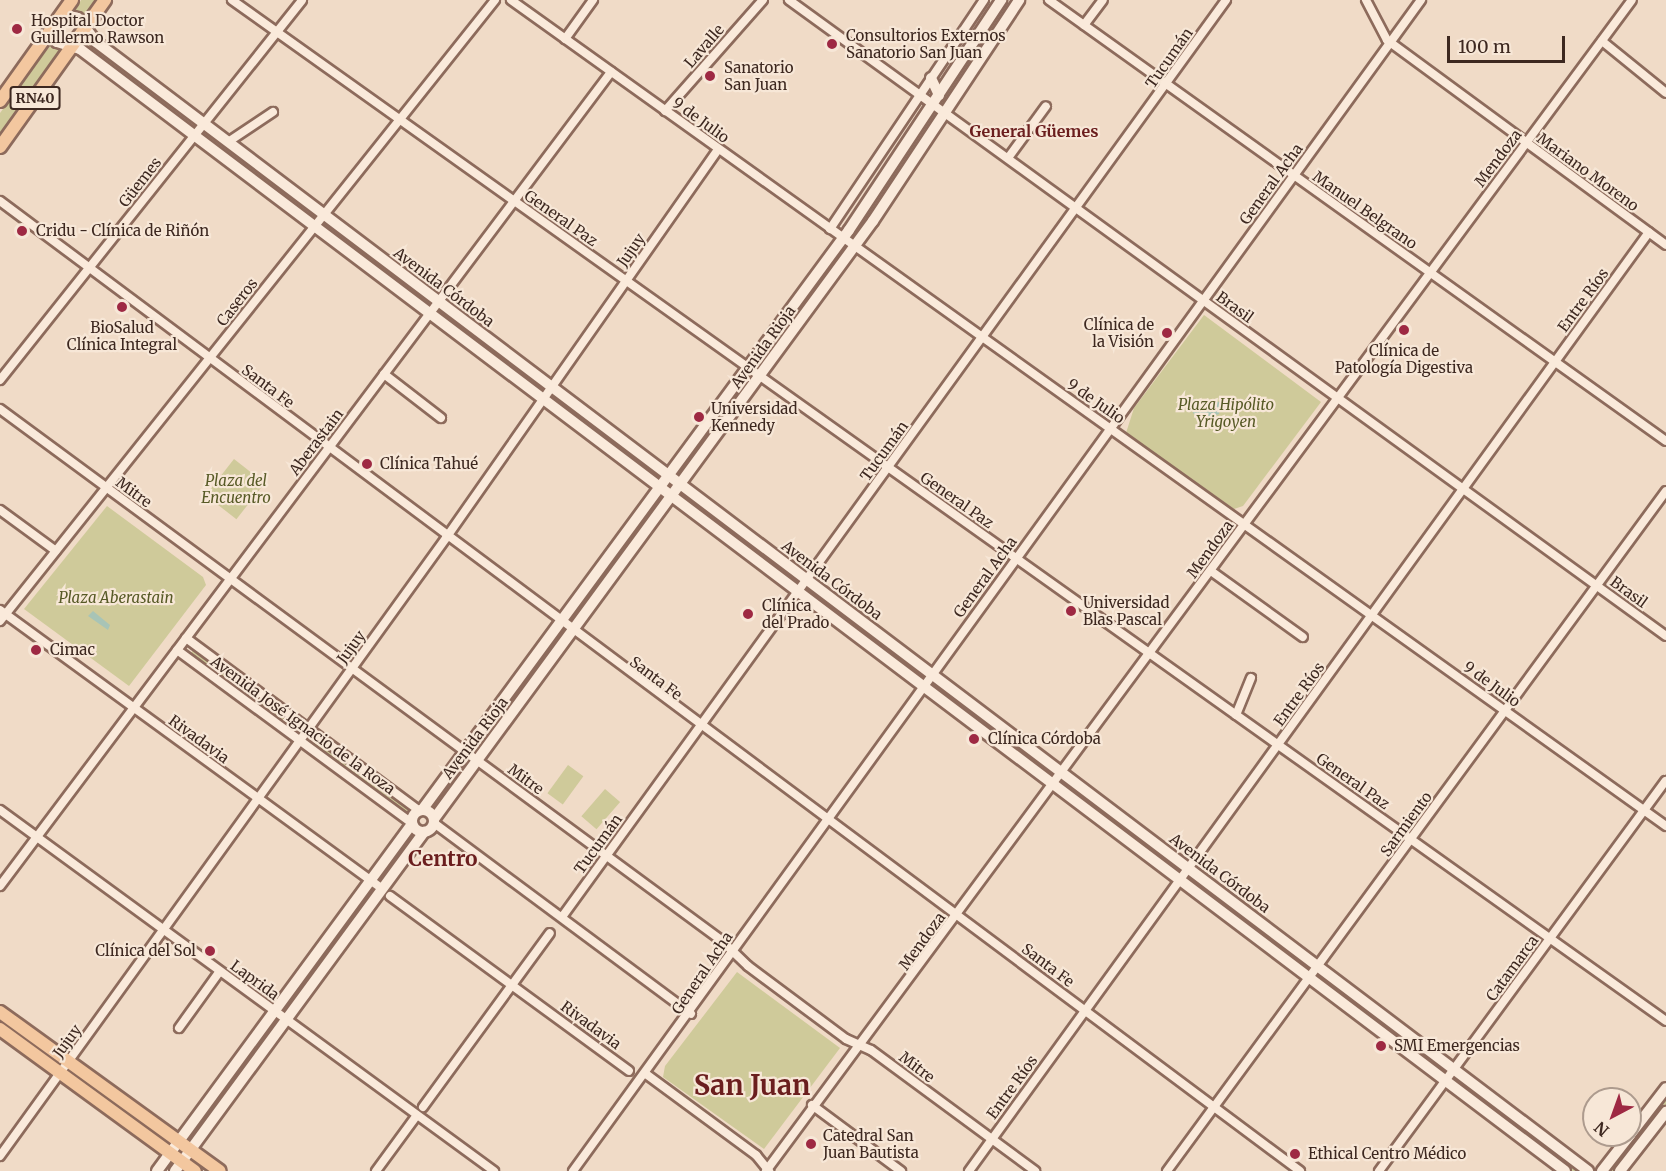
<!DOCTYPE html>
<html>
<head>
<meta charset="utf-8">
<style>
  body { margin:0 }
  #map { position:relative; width:1666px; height:1171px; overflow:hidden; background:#f0dbc7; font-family:Merriweather,serif }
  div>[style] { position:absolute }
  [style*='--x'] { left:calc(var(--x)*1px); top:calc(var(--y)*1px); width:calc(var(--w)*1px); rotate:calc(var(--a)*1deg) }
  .green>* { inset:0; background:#cfca9a; transform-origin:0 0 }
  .water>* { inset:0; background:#a8c4b6 }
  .roads { filter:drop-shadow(2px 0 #8d6b5c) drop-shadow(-2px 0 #8d6b5c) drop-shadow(0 2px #8d6b5c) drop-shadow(0 -2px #8d6b5c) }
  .street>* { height:8px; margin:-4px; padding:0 4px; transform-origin:4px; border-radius:4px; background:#faeadb }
  .secondary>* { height:10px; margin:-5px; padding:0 5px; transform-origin:5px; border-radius:5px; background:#faeadb }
  .secondary>.ring { margin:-5px; padding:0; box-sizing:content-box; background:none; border:10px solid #faeadb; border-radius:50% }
  .primary>* { height:12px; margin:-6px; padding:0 6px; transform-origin:6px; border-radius:6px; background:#f3c79f }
  .dots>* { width:16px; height:16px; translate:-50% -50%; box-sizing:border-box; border:3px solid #f7e7d7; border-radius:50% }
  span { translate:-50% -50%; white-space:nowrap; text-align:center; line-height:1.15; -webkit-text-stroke:4.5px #f7e7d7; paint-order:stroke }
  .shield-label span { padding:2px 4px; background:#f7e7d7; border:2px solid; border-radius:4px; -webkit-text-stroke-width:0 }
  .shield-label { font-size:14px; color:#3d2820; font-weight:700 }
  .poi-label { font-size:15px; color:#3d2820 }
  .left { translate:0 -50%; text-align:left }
  .right { translate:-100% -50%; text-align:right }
  .street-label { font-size:15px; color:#3d2820 }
  .park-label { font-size:15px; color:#575a26; font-style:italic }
  .neighbourhood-label { font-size:16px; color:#6b1e1e; font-weight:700 }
  .district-label { font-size:21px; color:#6b1e1e; font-weight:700 }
  .town-label { font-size:27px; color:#6b1e1e; font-weight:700 }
  .north { position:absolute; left:1582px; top:1087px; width:60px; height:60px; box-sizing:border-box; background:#f7e7d7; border:2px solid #ad9b8e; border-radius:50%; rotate:221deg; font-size:16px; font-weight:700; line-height:24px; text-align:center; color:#3d2820 }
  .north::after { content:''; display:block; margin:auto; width:21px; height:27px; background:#9e2943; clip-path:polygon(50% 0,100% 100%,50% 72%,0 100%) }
  .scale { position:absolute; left:1447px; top:36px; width:118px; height:27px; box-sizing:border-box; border:3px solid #3d2820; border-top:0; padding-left:8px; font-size:18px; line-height:21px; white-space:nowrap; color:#3d2820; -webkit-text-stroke:4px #f7e7d7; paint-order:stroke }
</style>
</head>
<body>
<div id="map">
  <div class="green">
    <div style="clip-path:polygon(81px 0,99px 0,85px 18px,75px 11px)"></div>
    <div style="clip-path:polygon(52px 43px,61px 51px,0 139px,0 113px)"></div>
    <div style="clip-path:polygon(88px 43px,190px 119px,190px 122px,86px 48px)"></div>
    <div style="clip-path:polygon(209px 133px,310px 210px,310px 213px,206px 139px)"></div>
    <div style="clip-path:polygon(330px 225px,425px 297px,425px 301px,326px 230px)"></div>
    <div style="clip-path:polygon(445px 312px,538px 383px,538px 386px,441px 317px)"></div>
    <div style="clip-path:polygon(1204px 315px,1321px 402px,1243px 506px,1234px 509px,1126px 433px,1134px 408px)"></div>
    <div style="clip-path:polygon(558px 397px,656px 472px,656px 475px,555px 402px)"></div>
    <div style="left:234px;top:459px;width:39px;height:46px;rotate:38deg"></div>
    <div style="clip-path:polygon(688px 496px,795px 576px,794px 580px,684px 500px)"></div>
    <div style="clip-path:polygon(107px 506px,203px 577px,206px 585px,129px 686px,24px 609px)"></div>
    <div style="clip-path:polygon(814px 591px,920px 671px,919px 674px,811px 596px)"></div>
    <div style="clip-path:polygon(193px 650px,298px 726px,298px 730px,190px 655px)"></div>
    <div style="clip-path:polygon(937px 684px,1052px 772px,1052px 774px,934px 689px)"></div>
    <div style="left:316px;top:740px;width:119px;height:6px;rotate:36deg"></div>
    <div style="left:568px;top:765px;width:19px;height:35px;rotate:36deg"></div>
    <div style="clip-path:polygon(1070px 784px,1176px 865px,1175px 867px,1067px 789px)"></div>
    <div style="left:605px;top:789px;width:20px;height:36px;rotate:41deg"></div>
    <div style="clip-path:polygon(411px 833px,416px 836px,382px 878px,380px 875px)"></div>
    <div style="clip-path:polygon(1195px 879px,1306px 963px,1306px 966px,1191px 883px)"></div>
    <div style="clip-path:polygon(366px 894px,370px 896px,287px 1008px,285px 1006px)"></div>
    <div style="clip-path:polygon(737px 972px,840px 1048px,764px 1149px,663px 1077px,665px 1066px)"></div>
    <div style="clip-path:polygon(1323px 977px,1441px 1065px,1441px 1067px,1321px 981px)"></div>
    <div style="clip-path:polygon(270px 1024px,275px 1027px,192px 1137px,190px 1135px)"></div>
    <div style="clip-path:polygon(76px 1072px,166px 1139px,165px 1140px,72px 1076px)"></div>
    <div style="left:1459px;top:1079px;width:153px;height:5px;rotate:37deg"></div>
    <div style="clip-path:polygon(1666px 1095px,1666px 1104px,1615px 1171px,1609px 1171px)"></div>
  </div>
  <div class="water">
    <div style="clip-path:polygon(1192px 399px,1220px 402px,1219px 414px,1201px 420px,1193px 413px)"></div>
    <div style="clip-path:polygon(93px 611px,110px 625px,108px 630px,88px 616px)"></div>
  </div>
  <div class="roads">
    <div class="street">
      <div style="--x:232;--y:0;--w:1760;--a:35.45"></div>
      <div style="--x:511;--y:0;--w:1420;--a:35.57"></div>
      <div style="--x:789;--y:0;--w:1083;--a:35.95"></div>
      <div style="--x:1049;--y:0;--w:758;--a:35.56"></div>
      <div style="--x:1366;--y:0;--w:45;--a:62.3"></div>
      <div style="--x:1387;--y:40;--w:346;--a:36.3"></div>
      <div style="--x:1084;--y:25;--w:31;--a:-53"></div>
      <div style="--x:565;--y:39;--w:48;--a:-54.3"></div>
      <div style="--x:1602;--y:41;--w:82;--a:39.1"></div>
      <div style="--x:665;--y:111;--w:148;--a:-48.6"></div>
      <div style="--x:228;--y:142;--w:54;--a:-33.7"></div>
      <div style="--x:1008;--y:158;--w:64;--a:-53.8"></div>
      <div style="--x:0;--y:201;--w:1622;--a:36.73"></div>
      <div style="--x:830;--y:229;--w:276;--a:-56.1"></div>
      <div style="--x:384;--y:374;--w:72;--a:37.7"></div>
      <div style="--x:0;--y:380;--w:485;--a:-51.5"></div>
      <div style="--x:0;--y:409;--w:895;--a:36.37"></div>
      <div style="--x:721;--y:940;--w:37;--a:44"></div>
      <div style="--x:748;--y:966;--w:122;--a:36.7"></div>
      <div style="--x:846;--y:1039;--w:27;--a:24"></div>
      <div style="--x:871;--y:1050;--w:204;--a:36.4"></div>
      <div style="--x:0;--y:510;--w:69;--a:36.2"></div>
      <div style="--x:1211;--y:571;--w:113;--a:35.7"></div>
      <div style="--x:0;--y:610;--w:473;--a:36.1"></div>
      <div style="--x:0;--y:621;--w:794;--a:-51.44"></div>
      <div style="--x:186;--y:638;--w:291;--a:36.5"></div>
      <div style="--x:177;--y:650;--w:292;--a:36.4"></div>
      <div style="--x:1236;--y:715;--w:40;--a:-68"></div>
      <div style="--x:0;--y:810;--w:612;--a:36.16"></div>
      <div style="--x:434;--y:823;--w:320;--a:36.6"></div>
      <div style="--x:0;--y:886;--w:1018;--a:-53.11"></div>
      <div style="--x:390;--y:896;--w:296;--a:36.2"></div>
      <div style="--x:562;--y:917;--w:1132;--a:-54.09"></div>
      <div style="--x:179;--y:1028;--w:70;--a:-54.3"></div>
      <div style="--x:646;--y:1074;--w:137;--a:36.4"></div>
      <div style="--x:756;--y:1155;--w:21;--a:51"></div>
      <div style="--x:812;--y:1105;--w:111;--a:36.6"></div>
      <div style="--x:423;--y:1107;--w:215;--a:-53.9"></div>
      <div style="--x:0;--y:1156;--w:762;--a:-54.18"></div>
      <div style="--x:446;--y:538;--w:475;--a:-55"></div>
      <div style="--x:376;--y:1171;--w:69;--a:-53.8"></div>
      <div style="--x:573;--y:1171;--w:1446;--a:-54.09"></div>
      <div style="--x:766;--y:1171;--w:1456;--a:-53.52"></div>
      <div style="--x:969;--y:1171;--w:1159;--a:-54.09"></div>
      <div style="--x:1167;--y:1171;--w:843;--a:-53.73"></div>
      <div style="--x:1379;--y:1171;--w:484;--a:-53.7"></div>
    </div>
    <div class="secondary">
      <div style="--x:62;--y:14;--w:16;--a:14"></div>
      <div style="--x:78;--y:18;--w:30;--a:53"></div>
      <div style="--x:96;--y:42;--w:1871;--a:37.11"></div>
      <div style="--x:50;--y:31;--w:13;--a:58"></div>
      <div style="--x:57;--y:42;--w:24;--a:17"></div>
      <div style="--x:80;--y:49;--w:1861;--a:37.07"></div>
      <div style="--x:931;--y:78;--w:19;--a:65"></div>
      <div class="ring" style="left:412px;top:810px;width:12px;height:12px"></div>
      <div style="--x:422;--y:810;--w:720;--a:-53.64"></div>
      <div style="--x:849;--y:230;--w:276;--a:-56.5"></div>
      <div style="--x:434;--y:819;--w:742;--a:-53.72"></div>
      <div style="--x:873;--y:221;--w:265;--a:-56.5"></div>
      <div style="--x:1630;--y:1135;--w:59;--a:-52.5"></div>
      <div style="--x:157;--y:1171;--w:431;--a:-53.7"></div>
      <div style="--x:175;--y:1171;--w:421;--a:-53.7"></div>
      <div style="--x:1602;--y:1171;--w:46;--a:-52.1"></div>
      <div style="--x:1620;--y:1171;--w:75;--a:-52.1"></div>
    </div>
    <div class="primary">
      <div style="--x:0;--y:101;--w:124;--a:-54.5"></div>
      <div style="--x:0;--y:147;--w:181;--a:-54.5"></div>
      <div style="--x:0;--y:1012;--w:271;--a:35.9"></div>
      <div style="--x:0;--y:1029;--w:241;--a:36.1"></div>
    </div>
  </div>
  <div class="dots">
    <div style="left:17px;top:29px;background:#9e2943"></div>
    <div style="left:832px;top:44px;background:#9e2943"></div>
    <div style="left:710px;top:76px;background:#9e2943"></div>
    <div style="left:22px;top:231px;background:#9e2943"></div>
    <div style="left:122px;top:307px;background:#9e2943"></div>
    <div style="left:1404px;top:330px;background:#9e2943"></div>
    <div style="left:1167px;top:333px;background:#9e2943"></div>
    <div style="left:699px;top:417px;background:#9e2943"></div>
    <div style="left:367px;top:464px;background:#9e2943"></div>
    <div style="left:1071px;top:611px;background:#9e2943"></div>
    <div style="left:748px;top:614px;background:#9e2943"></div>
    <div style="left:36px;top:650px;background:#9e2943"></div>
    <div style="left:974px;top:739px;background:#9e2943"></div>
    <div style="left:210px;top:951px;background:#9e2943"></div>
    <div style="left:1381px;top:1046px;background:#9e2943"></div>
    <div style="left:811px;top:1144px;background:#9e2943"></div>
    <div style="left:1295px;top:1154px;background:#9e2943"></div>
  </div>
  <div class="shield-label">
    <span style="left:35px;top:98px">RN40</span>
  </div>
  <div class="poi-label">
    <span class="left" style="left:31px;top:29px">Hospital Doctor<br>Guillermo Rawson</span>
    <span class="left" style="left:846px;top:44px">Consultorios Externos<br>Sanatorio San Juan</span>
    <span class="left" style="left:724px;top:76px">Sanatorio<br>San Juan</span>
    <span class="left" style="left:36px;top:231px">Cridu - Clínica de Riñón</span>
    <span class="right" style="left:1154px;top:333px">Clínica de<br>la Visión</span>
    <span style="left:122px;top:336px">BioSalud<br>Clínica Integral</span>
    <span style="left:1404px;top:359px">Clínica de<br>Patología Digestiva</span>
    <span class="left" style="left:711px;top:417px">Universidad<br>Kennedy</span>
    <span class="left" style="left:380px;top:464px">Clínica Tahué</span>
    <span class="left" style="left:1083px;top:611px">Universidad<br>Blas Pascal</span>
    <span class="left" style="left:762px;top:614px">Clínica<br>del Prado</span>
    <span class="left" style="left:50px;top:650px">Cimac</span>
    <span class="left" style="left:988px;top:739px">Clínica Córdoba</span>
    <span class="right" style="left:196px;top:951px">Clínica del Sol</span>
    <span class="left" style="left:1394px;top:1046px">SMI Emergencias</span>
    <span class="left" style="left:823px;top:1144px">Catedral San<br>Juan Bautista</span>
    <span class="left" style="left:1308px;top:1154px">Ethical Centro Médico</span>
  </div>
  <div class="street-label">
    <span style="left:704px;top:46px;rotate:-49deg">Lavalle</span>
    <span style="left:1169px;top:58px;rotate:-55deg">Tucumán</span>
    <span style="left:701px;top:120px;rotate:36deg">9 de Julio</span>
    <span style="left:1498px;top:158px;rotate:-53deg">Mendoza</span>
    <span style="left:1588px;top:172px;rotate:36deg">Mariano Moreno</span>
    <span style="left:140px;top:182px;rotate:-52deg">Güemes</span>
    <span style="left:1271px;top:184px;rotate:-54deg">General Acha</span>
    <span style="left:1365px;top:210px;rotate:35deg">Manuel Belgrano</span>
    <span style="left:561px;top:218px;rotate:35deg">General Paz</span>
    <span style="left:631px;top:250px;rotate:-55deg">Jujuy</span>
    <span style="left:444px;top:287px;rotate:37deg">Avenida Córdoba</span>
    <span style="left:1583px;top:300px;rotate:-54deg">Entre Ríos</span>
    <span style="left:237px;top:302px;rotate:-52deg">Caseros</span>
    <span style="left:1235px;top:307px;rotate:36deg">Brasil</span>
    <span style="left:763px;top:347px;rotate:-54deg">Avenida Rioja</span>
    <span style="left:268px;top:386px;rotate:37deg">Santa Fe</span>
    <span style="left:1096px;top:401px;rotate:35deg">9 de Julio</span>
    <span style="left:316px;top:442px;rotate:-53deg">Aberastain</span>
    <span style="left:884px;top:451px;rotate:-54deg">Tucumán</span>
    <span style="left:134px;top:492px;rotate:36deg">Mitre</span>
    <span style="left:957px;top:500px;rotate:35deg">General Paz</span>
    <span style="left:1210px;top:549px;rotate:-54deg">Mendoza</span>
    <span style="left:985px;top:577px;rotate:-54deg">General Acha</span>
    <span style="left:832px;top:580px;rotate:37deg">Avenida Córdoba</span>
    <span style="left:1629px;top:592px;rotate:36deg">Brasil</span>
    <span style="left:351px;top:647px;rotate:-54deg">Jujuy</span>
    <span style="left:656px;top:678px;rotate:37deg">Santa Fe</span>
    <span style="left:1492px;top:684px;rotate:36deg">9 de Julio</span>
    <span style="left:1299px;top:694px;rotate:-54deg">Entre Ríos</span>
    <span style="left:303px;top:725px;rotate:36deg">Avenida José Ignacio de la Roza</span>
    <span style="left:475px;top:738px;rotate:-53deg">Avenida Rioja</span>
    <span style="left:199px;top:739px;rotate:36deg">Rivadavia</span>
    <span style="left:526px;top:779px;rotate:36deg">Mitre</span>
    <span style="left:1353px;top:781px;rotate:35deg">General Paz</span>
    <span style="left:1406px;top:824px;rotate:-54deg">Sarmiento</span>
    <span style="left:598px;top:844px;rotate:-54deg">Tucumán</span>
    <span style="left:1220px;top:873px;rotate:37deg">Avenida Córdoba</span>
    <span style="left:922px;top:941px;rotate:-54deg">Mendoza</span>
    <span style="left:1048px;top:965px;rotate:37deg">Santa Fe</span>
    <span style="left:1512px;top:968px;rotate:-54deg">Catamarca</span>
    <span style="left:702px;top:973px;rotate:-56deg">General Acha</span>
    <span style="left:255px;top:980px;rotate:36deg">Laprida</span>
    <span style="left:591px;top:1025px;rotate:36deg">Rivadavia</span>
    <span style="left:67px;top:1041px;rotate:-54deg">Jujuy</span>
    <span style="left:917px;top:1067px;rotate:37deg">Mitre</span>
    <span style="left:1012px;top:1087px;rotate:-54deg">Entre Ríos</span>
  </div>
  <div class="park-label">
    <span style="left:1226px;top:413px">Plaza Hipólito<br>Yrigoyen</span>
    <span style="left:236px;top:489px">Plaza del<br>Encuentro</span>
    <span style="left:116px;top:598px">Plaza Aberastain</span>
  </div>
  <div class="neighbourhood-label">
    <span style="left:1034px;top:131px">General Güemes</span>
  </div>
  <div class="district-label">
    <span style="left:443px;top:859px">Centro</span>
  </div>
  <div class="town-label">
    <span style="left:752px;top:1086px">San Juan</span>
  </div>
  <div class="north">N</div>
  <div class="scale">100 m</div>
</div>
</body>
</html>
